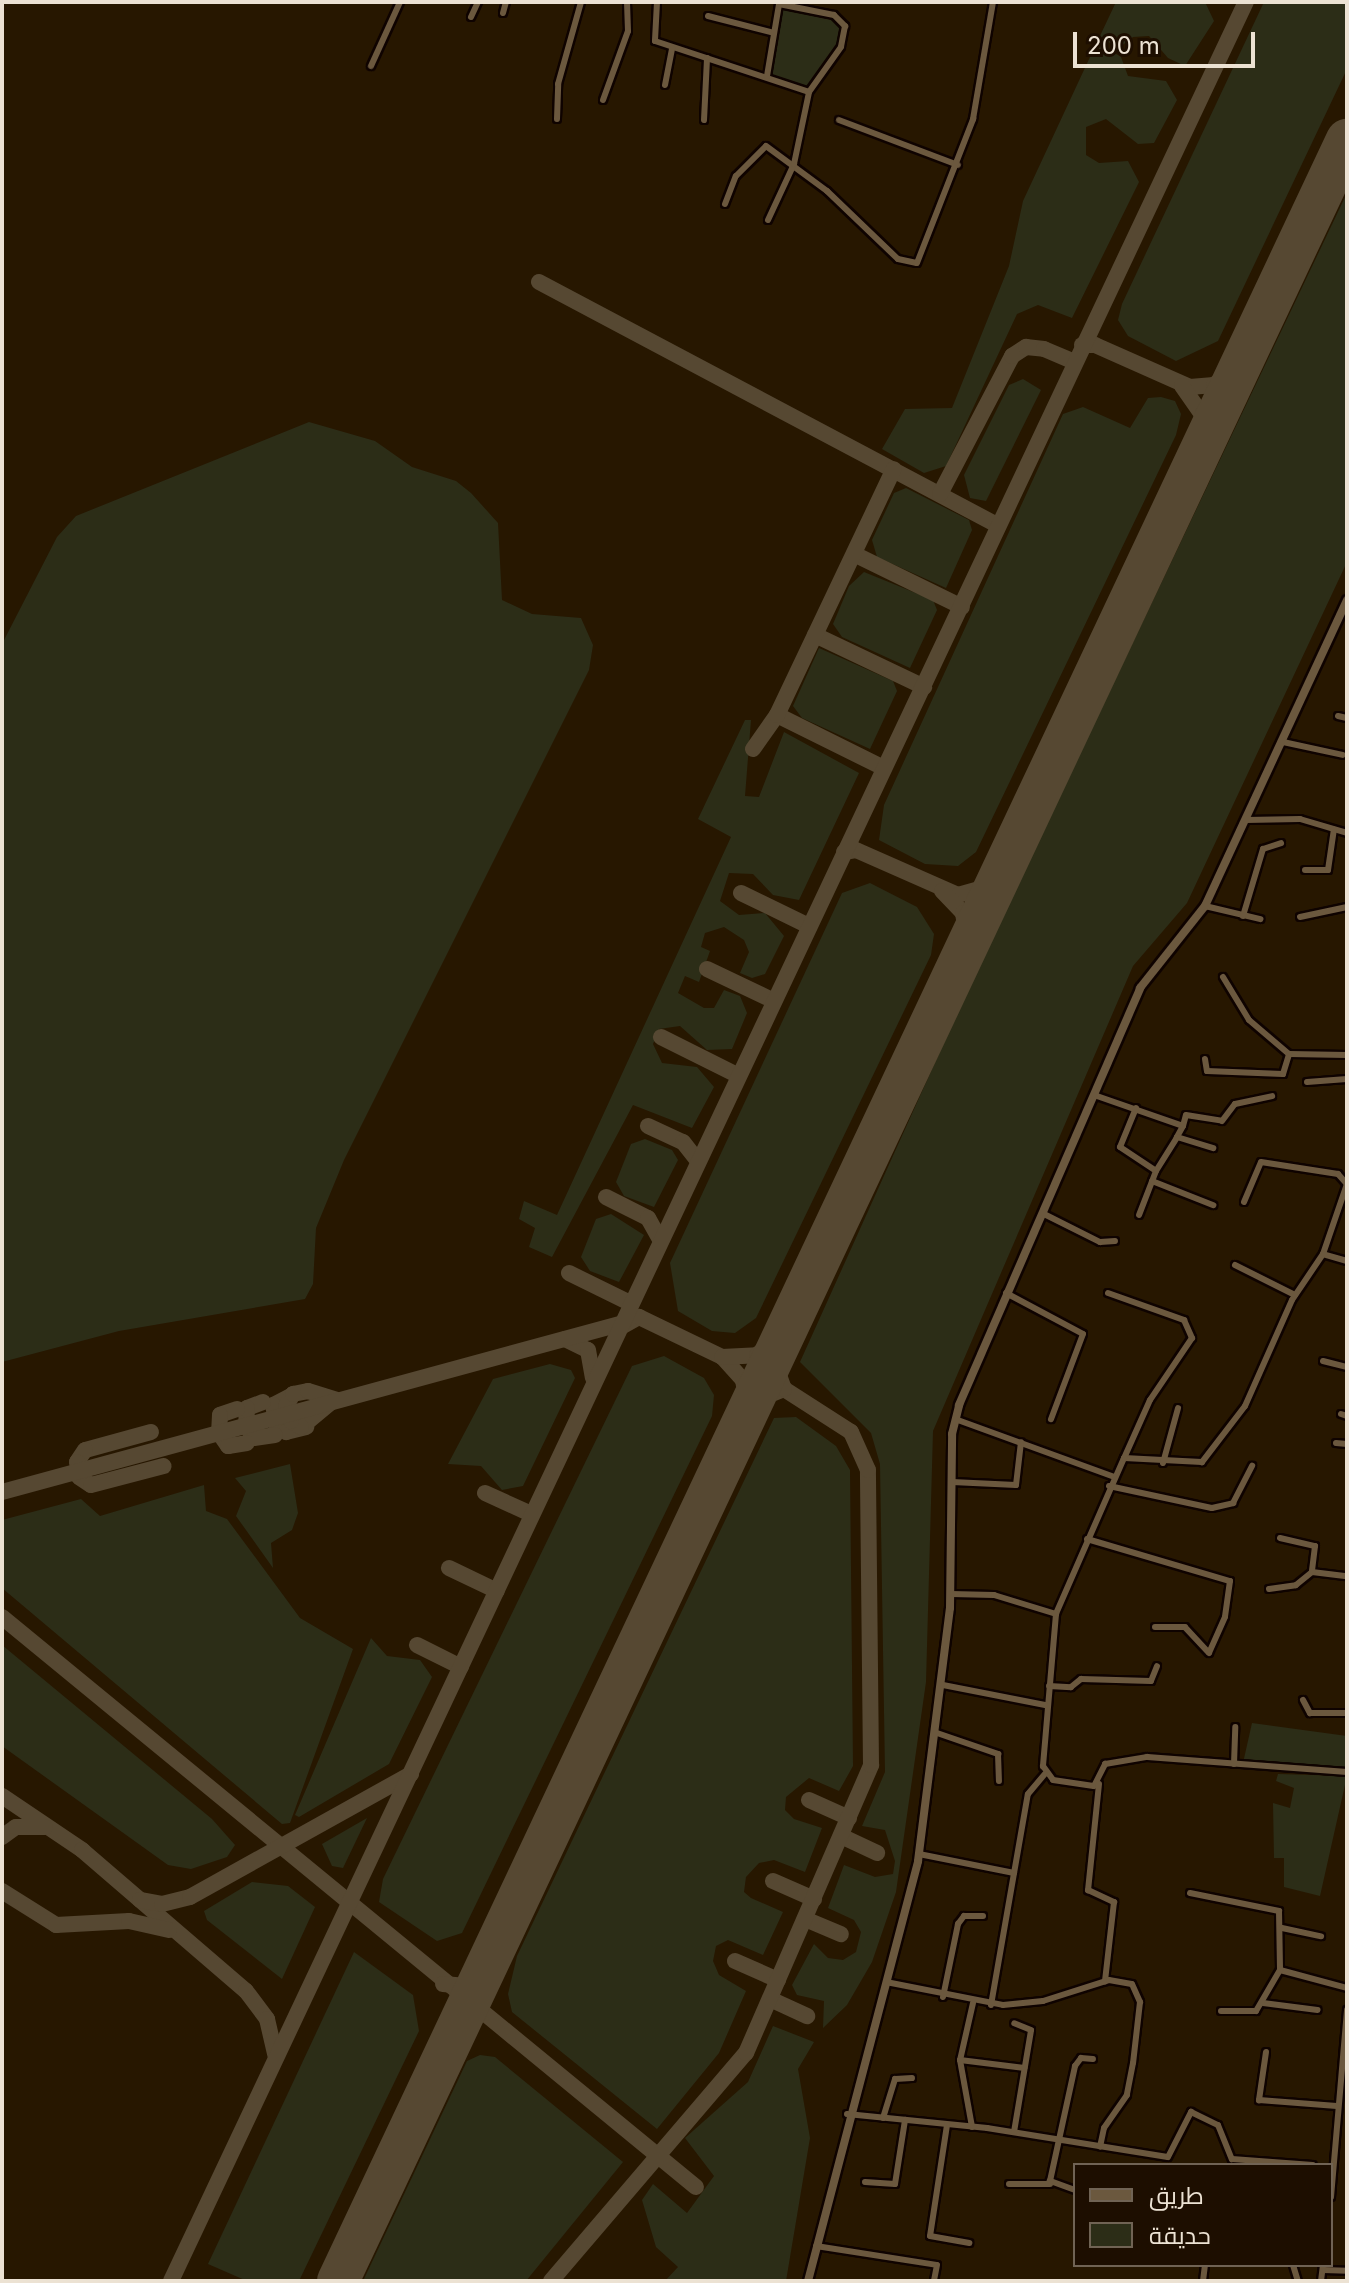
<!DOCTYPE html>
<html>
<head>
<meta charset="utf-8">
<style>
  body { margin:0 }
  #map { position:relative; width:1349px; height:2283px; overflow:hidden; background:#271700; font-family:Inter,Cairo,sans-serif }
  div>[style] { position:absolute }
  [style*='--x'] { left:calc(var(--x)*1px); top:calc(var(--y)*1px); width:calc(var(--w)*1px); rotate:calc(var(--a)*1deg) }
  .green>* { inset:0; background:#2c2d17 }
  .taxiway>* { height:16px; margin:-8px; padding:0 8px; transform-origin:8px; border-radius:8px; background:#564832 }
  .runway>* { height:42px; margin:-21px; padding:0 21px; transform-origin:21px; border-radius:21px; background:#564832 }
  .roads { filter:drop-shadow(2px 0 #0f0300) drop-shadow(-2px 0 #0f0300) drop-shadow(0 2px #0f0300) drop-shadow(0 -2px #0f0300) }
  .minor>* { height:6px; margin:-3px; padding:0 3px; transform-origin:3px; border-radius:3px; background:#6b583e }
  .secondary>* { height:8px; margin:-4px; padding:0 4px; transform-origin:4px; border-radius:4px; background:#6b583e }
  span { translate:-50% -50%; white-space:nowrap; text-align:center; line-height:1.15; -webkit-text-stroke:6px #1d0e00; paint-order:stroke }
  .frame { position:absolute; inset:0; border:4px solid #ece2d3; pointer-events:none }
  .legend { position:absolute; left:1073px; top:2163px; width:260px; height:104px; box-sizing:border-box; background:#1d0e00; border:2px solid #706354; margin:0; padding:10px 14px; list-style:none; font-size:24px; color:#ece2d3 }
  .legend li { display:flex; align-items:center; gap:16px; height:40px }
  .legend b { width:40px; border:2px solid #706354 }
  .scale { position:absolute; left:1073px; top:32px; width:182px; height:36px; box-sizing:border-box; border:4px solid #ece2d3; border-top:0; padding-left:10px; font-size:24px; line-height:28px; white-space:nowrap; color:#ece2d3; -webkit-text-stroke:6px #1d0e00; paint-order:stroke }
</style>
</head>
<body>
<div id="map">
  <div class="green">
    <div style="clip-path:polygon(1116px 2px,1205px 2px,1214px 21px,1185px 66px,1168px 58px,1149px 36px,1133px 37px,1120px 47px,1099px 38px)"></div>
    <div style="clip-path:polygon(1264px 2px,1347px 2px,1347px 69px,1218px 341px,1176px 361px,1128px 336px,1118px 320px,1122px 304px)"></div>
    <div style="clip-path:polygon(777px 7px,843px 22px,841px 47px,809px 92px,767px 76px)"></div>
    <div style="clip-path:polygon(1097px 42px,1121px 57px,1128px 76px,1166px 81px,1177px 100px,1154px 143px,1138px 144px,1106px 119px,1086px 127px,1086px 155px,1099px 163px,1128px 161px,1139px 182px,1072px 318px,1038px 305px,1017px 314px,946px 466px,924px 473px,882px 449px,905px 409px,952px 408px,1009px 266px,1023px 201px)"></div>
    <div style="clip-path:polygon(1347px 193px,1347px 562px,1187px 903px,1133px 966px,933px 1431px,926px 1682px,896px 1892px,872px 1962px,847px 2005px,823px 2028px,824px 2001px,797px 1995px,792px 1985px,814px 1944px,828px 1958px,843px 1960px,856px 1952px,861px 1932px,854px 1920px,828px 1908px,844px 1865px,875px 1877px,893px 1874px,895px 1861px,885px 1830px,862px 1826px,885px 1772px,880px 1464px,871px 1433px,800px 1362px,975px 974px)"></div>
    <div style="clip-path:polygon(1023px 379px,1041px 390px,986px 501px,970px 498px,964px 475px,1009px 385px)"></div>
    <div style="clip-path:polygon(1161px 397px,1175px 401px,1181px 414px,1176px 435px,976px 852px,958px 866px,925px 864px,879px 840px,884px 805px,1063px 414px,1083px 407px,1130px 428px,1148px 398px)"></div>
    <div style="clip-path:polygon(309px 422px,375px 441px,412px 467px,456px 481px,471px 493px,498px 523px,502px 600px,532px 614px,581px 618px,593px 645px,589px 670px,344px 1160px,316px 1228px,313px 1284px,305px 1299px,119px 1331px,2px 1362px,2px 644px,57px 537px,76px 516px)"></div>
    <div style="clip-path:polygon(906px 488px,969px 520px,972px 530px,946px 588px,877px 557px,872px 540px,894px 493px)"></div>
    <div style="clip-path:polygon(864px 572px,933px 600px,937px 610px,910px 668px,842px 637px,833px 624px,849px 586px)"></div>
    <div style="clip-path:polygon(819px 648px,893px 681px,897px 691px,870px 749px,802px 718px,793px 706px)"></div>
    <div style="clip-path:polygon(745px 720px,751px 720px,745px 796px,759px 797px,784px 732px,859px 773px,799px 900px,773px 895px,753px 874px,729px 873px,720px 901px,739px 915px,765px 913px,784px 936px,765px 974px,752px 978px,740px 973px,749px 952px,744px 940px,724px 927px,705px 933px,701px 947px,710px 951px,699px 982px,685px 976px,678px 993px,704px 1008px,714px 1008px,724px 990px,740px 996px,747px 1013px,732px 1049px,707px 1050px,680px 1026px,659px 1029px,653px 1044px,662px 1063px,697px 1067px,714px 1087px,692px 1128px,633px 1105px,552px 1257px,529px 1247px,535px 1228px,519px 1219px,524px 1201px,557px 1215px,731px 837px,698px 819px)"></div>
    <div style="clip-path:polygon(870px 883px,917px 907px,934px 934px,931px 955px,756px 1318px,735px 1333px,712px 1331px,678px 1311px,670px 1263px,842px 893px)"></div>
    <div style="clip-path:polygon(645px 1139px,672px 1150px,678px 1160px,654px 1207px,624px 1196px,616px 1182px,631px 1144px)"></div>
    <div style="clip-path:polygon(611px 1214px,644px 1235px,619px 1282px,590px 1271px,581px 1257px,596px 1219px)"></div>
    <div style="clip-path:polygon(664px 1356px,704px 1378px,714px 1395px,712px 1416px,462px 1933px,437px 1941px,379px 1902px,383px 1879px,632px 1366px)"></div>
    <div style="clip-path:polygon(550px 1364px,571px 1370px,575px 1378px,523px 1486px,502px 1490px,481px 1466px,448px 1464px,493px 1379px)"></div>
    <div style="clip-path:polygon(796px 1417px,836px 1446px,850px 1470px,853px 1766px,839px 1791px,809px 1778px,786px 1797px,785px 1810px,794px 1819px,822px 1828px,805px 1872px,774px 1860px,759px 1863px,746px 1877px,744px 1892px,751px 1898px,783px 1912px,763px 1955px,728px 1940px,716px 1946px,713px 1961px,719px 1975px,746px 1991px,719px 2053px,657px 2129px,512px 2012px,508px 1994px,517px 1956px,774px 1418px)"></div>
    <div style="clip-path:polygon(290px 1464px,298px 1513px,292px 1530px,271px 1543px,273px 1568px,236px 1516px,246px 1491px,235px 1478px)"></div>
    <div style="clip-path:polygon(204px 1485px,206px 1511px,227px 1519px,300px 1618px,353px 1649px,290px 1823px,282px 1824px,2px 1588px,2px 1520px,81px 1499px,100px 1516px)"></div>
    <div style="clip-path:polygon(371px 1638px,387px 1656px,420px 1660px,432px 1677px,389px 1764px,299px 1817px,295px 1815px)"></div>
    <div style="clip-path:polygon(2px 1645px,212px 1819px,235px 1845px,227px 1857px,191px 1869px,168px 1865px,2px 1746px)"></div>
    <div style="clip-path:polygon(1252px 1723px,1347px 1736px,1347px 1771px,1243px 1763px)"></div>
    <div style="clip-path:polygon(1278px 1774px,1347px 1776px,1320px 1896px,1284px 1887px,1284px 1858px,1274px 1858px,1273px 1803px,1290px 1808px,1294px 1788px,1276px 1781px)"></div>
    <div style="clip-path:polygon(367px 1818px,343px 1868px,332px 1866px,322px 1844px)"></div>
    <div style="clip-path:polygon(252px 1882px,288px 1886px,315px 1907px,282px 1979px,207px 1920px,204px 1911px)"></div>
    <div style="clip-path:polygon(354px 1952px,413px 1995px,419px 2031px,299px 2281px,247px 2281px,208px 2264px)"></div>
    <div style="clip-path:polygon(773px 2026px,814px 2042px,798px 2069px,810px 2138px,786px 2281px,665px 2281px,678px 2267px,656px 2247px,642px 2200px,653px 2184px,687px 2213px,714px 2176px,685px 2138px,748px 2082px)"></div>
    <div style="clip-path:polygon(480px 2055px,495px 2057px,623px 2162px,526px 2281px,363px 2281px,467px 2061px)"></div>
  </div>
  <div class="taxiway">
    <div style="--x:539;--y:282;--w:518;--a:27.95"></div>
    <div style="--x:1082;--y:345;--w:13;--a:0"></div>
    <div style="--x:1095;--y:345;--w:104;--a:23.9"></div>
    <div style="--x:1190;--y:387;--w:24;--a:-5"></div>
    <div style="--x:1214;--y:385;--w:36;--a:-38"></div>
    <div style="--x:1182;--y:386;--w:35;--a:55"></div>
    <div style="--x:1202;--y:415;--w:30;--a:88"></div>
    <div style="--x:940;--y:494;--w:156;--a:-62.4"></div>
    <div style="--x:1012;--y:356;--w:17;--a:-33"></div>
    <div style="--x:1026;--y:347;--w:18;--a:6"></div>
    <div style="--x:1044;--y:349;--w:33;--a:23"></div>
    <div style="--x:856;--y:555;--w:118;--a:26.1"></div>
    <div style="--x:815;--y:635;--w:121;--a:25.5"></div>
    <div style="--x:777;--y:715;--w:119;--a:26.4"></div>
    <div style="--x:753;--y:749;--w:42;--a:-54.8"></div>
    <div style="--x:777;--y:715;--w:272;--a:-64.6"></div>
    <div style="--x:844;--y:852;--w:12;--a:-9"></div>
    <div style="--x:856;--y:850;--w:111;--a:23.8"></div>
    <div style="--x:958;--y:895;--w:25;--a:-16"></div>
    <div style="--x:982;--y:888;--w:30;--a:-42"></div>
    <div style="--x:942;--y:891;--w:30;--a:46"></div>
    <div style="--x:963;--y:913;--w:31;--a:81"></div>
    <div style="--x:741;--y:893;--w:76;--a:25.9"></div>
    <div style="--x:707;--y:969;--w:74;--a:25.5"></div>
    <div style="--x:661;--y:1037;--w:87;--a:26.6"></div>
    <div style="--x:648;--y:1126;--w:38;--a:25"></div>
    <div style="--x:683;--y:1142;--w:24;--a:52"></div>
    <div style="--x:606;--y:1197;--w:47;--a:26.6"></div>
    <div style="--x:648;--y:1218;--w:26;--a:61"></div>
    <div style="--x:569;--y:1273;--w:68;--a:26.2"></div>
    <div style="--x:621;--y:1327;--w:21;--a:-29"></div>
    <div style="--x:639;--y:1317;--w:92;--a:25.7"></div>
    <div style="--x:565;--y:1339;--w:25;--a:26"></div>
    <div style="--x:588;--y:1350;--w:28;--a:80"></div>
    <div style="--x:291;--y:1396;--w:20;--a:153"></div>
    <div style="--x:273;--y:1405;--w:21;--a:79"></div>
    <div style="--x:277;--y:1426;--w:11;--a:34"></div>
    <div style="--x:286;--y:1432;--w:21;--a:-14"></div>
    <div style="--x:263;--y:1402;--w:17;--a:159"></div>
    <div style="--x:247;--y:1408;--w:18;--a:93"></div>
    <div style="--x:246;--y:1426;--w:14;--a:56"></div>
    <div style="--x:254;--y:1438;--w:21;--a:-8"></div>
    <div style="--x:752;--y:1402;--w:35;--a:-22"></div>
    <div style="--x:330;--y:1403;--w:38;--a:140"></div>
    <div style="--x:301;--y:1427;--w:12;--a:-149"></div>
    <div style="--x:291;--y:1421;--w:16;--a:-108"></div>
    <div style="--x:286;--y:1406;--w:14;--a:-60"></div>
    <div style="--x:293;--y:1394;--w:15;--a:-11"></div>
    <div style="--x:308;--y:1391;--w:31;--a:17"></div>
    <div style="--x:237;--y:1409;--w:18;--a:161"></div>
    <div style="--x:220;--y:1415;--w:18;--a:93"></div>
    <div style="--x:219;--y:1433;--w:16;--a:55"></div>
    <div style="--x:228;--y:1446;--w:19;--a:-9"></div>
    <div style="--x:748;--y:1411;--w:31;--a:-99"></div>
    <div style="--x:743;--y:1380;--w:31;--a:-132"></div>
    <div style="--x:722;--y:1357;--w:35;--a:-3"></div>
    <div style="--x:757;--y:1355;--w:40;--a:-41"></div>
    <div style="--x:151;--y:1432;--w:68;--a:164.7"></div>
    <div style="--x:85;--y:1450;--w:14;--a:124"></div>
    <div style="--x:77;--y:1462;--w:15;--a:82"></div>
    <div style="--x:79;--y:1477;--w:14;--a:34"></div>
    <div style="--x:91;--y:1485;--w:75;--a:-14.6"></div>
    <div style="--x:2;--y:1492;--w:644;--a:-15.22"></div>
    <div style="--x:485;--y:1493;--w:51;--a:24.5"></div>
    <div style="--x:449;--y:1568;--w:53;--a:25.6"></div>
    <div style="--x:2;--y:1617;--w:898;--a:39.4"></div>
    <div style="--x:417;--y:1645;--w:49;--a:26.6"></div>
    <div style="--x:2;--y:1796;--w:97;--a:34"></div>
    <div style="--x:82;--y:1850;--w:216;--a:40.7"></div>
    <div style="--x:246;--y:1991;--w:35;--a:53"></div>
    <div style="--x:267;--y:2019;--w:37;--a:77"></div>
    <div style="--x:809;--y:1800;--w:44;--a:24.2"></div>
    <div style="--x:841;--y:1836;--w:40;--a:25"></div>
    <div style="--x:2;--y:1837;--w:17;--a:-36"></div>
    <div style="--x:16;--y:1827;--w:29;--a:0"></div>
    <div style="--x:773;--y:1881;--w:45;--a:23.7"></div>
    <div style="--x:2;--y:1891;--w:64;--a:32.2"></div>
    <div style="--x:56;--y:1925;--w:73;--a:-3.1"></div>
    <div style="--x:129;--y:1921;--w:41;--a:12.7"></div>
    <div style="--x:140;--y:1900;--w:22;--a:10"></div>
    <div style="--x:162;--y:1904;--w:29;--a:-14"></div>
    <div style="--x:190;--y:1897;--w:253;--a:-29.1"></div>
    <div style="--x:805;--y:1919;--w:39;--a:23"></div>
    <div style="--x:735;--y:1961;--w:47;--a:23.8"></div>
    <div style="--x:443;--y:1984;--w:21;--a:5"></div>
    <div style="--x:464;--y:1986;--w:22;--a:-36"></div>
    <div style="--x:770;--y:1999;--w:41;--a:24.7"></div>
    <div style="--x:171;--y:2281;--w:2520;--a:-64.75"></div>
    <div style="--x:551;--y:2281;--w:300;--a:-49.5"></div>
    <div style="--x:746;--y:2053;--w:314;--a:-66.5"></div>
    <div style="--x:871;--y:1765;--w:295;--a:-90.6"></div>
    <div style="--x:868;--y:1470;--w:42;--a:-114.1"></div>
    <div style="--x:851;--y:1432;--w:80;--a:-147.3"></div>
    <div style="--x:784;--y:1389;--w:35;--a:-110"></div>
  </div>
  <div class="runway">
    <div style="--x:338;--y:2281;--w:2367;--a:-64.77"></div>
  </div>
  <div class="roads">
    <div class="minor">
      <div style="--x:657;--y:2;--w:39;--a:93"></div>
      <div style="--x:655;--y:41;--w:162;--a:18.3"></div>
      <div style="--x:503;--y:13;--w:11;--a:-75"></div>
      <div style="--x:708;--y:16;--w:68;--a:14.4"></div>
      <div style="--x:471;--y:17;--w:17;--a:-65"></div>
      <div style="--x:371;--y:66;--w:70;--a:-65.6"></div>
      <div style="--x:767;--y:76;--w:73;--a:-80.5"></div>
      <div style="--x:779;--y:4;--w:56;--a:11.3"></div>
      <div style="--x:834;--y:15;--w:16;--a:45"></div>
      <div style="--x:845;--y:26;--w:21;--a:101"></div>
      <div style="--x:841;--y:47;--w:55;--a:125.4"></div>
      <div style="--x:665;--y:85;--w:37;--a:-79"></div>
      <div style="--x:603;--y:100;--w:73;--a:-70.1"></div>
      <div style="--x:628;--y:31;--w:29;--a:-92"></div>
      <div style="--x:557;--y:119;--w:35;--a:-88"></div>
      <div style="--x:558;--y:84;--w:85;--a:-74.3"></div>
      <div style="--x:704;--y:120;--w:62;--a:-87.2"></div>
      <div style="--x:839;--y:120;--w:127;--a:20.7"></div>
      <div style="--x:725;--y:204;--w:30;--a:-69"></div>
      <div style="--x:736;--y:176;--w:42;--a:-45"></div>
      <div style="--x:766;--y:146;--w:76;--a:36.4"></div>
      <div style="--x:827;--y:191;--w:98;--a:43.8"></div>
      <div style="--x:898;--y:259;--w:19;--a:12"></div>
      <div style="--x:917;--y:263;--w:155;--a:-68.7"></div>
      <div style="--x:973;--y:119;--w:119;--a:-80.3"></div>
      <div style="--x:768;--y:220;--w:62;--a:-65.1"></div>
      <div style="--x:794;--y:164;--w:74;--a:-78.2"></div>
      <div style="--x:1338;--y:716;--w:9;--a:13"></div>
      <div style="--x:1283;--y:742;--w:61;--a:12.2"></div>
      <div style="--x:1246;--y:820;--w:54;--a:-1.1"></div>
      <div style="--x:1300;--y:819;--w:49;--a:16.6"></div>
      <div style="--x:1305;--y:870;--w:23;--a:0"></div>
      <div style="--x:1328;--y:870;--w:41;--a:-81.7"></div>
      <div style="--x:1205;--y:906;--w:57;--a:13.3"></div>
      <div style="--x:1243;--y:916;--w:70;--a:-73.4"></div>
      <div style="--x:1263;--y:849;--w:19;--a:-18"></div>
      <div style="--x:1300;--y:917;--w:48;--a:-12"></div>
      <div style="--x:1223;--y:977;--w:50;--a:58.8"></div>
      <div style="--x:1249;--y:1020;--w:52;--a:40.4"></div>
      <div style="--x:1289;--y:1054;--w:58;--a:1"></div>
      <div style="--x:1205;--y:1059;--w:12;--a:81"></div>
      <div style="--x:1207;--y:1071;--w:76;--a:2.3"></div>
      <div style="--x:1283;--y:1074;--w:21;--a:-73"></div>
      <div style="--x:1307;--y:1082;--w:40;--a:-4.3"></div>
      <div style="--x:1094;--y:1095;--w:94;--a:19.2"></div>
      <div style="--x:1183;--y:1126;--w:13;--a:119"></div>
      <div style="--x:1177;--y:1137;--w:38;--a:17"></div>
      <div style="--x:1136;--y:1108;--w:42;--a:112.3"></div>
      <div style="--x:1120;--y:1147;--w:43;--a:33.7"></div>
      <div style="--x:1156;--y:1171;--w:47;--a:111.1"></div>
      <div style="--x:1183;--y:1126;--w:11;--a:-75"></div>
      <div style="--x:1186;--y:1115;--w:36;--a:9"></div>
      <div style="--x:1222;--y:1121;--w:21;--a:-53"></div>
      <div style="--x:1235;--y:1104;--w:38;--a:-12"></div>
      <div style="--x:1156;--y:1171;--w:40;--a:-58"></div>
      <div style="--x:1152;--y:1181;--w:66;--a:21.5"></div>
      <div style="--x:1244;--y:1202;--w:43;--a:-67"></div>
      <div style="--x:1261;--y:1162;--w:78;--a:8.9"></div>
      <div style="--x:1338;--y:1174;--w:13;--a:48"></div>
      <div style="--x:1042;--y:1213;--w:65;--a:26.6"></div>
      <div style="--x:1100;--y:1242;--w:15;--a:-4"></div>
      <div style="--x:1323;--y:1254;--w:74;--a:-71.1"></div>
      <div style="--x:1347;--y:1261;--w:25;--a:-164"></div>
      <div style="--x:1323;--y:1254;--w:55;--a:124"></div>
      <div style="--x:1292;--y:1300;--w:116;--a:113.9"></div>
      <div style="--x:1245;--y:1406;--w:71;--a:127.5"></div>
      <div style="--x:1202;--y:1462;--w:78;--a:-177.1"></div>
      <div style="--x:1124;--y:1458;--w:170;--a:113.6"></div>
      <div style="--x:1056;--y:1614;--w:153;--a:94.9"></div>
      <div style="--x:1043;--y:1766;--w:17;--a:54"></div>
      <div style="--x:1053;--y:1780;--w:41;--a:8.3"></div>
      <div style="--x:1094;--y:1786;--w:25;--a:-63"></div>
      <div style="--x:1105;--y:1764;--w:43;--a:-9.5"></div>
      <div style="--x:1147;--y:1757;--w:201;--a:4.3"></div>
      <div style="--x:1235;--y:1265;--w:67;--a:26.6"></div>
      <div style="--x:1006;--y:1293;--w:87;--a:28"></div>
      <div style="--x:1083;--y:1334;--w:91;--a:110.6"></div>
      <div style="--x:1108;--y:1293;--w:81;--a:19.6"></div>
      <div style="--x:1184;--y:1320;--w:20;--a:66"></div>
      <div style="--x:1192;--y:1338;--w:75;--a:124.1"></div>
      <div style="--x:1150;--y:1400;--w:64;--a:114.1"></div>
      <div style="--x:1323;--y:1361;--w:25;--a:14"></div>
      <div style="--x:1341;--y:1414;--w:6;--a:18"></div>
      <div style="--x:955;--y:1419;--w:169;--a:20"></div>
      <div style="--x:1336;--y:1443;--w:11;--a:5"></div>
      <div style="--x:1163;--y:1463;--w:57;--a:-74.7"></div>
      <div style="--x:952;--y:1482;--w:64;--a:2.7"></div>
      <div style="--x:1016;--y:1485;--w:43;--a:-83.4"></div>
      <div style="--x:1109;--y:1486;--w:105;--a:12.1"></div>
      <div style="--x:1212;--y:1508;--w:22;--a:-13"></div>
      <div style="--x:1233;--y:1503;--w:42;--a:-62.8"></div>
      <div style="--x:1280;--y:1538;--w:36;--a:13"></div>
      <div style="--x:1315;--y:1546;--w:26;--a:97"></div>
      <div style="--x:1312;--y:1572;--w:35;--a:7"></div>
      <div style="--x:1087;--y:1539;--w:149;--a:16.4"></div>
      <div style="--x:1230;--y:1581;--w:36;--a:98"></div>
      <div style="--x:1225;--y:1617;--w:39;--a:114"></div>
      <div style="--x:1209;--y:1653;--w:35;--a:-133"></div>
      <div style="--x:1185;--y:1627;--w:30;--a:180"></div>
      <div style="--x:1269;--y:1589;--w:27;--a:-8"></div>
      <div style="--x:1296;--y:1585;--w:21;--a:-39"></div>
      <div style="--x:951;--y:1594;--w:43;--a:1.3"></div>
      <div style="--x:994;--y:1595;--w:65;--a:17"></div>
      <div style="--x:943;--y:1685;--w:104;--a:11.1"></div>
      <div style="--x:1049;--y:1686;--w:22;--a:3"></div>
      <div style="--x:1071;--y:1687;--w:13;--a:-39"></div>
      <div style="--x:1081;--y:1679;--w:70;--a:1.6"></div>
      <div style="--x:1151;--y:1681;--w:16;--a:-68"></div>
      <div style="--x:1303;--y:1700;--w:15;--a:62"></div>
      <div style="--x:1310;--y:1713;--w:37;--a:0"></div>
      <div style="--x:937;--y:1733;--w:65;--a:19"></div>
      <div style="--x:998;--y:1754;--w:27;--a:88"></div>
      <div style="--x:1234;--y:1764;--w:37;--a:-88"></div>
      <div style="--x:1099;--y:1784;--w:107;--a:95.9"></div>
      <div style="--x:1088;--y:1890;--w:29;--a:25"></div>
      <div style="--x:1114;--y:1902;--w:80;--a:96.5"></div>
      <div style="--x:919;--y:1854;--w:97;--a:11.3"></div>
      <div style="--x:1190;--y:1893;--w:91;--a:11.4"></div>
      <div style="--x:1279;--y:1911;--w:59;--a:89"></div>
      <div style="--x:1280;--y:1970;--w:69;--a:15"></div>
      <div style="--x:1282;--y:1928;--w:40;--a:12"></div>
      <div style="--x:886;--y:1982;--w:119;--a:11.1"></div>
      <div style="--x:1003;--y:2005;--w:40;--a:-5.7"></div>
      <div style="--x:1043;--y:2001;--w:69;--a:-17.7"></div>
      <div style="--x:1109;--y:1980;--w:23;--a:10"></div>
      <div style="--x:1132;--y:1984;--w:20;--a:66"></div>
      <div style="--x:1140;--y:2002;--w:61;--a:96.5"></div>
      <div style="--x:1133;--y:2063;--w:33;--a:101"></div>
      <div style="--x:1127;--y:2095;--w:40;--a:124.9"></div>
      <div style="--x:1104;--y:2128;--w:19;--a:102"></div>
      <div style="--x:943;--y:1997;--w:75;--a:-78.4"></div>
      <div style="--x:958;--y:1924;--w:10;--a:-53"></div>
      <div style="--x:964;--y:1916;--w:19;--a:0"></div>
      <div style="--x:973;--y:2003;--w:58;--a:102.8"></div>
      <div style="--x:960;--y:2060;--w:65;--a:7"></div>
      <div style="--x:1263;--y:2003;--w:55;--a:7.3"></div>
      <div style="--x:991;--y:2005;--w:214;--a:-80.1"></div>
      <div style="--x:1028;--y:1794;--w:26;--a:-50"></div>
      <div style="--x:1221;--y:2011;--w:35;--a:0"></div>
      <div style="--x:1256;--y:2011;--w:48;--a:-59.7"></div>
      <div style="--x:1266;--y:2052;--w:49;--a:98.3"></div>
      <div style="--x:1259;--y:2100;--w:78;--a:4.4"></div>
      <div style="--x:960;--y:2060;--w:68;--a:79.8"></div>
      <div style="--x:847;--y:2114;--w:141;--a:5.7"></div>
      <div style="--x:987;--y:2128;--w:183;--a:9.1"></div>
      <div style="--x:1168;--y:2157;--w:51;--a:-62.9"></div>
      <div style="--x:1191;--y:2112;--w:30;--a:26"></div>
      <div style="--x:1218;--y:2125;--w:37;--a:68"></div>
      <div style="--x:1232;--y:2159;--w:81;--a:4.2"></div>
      <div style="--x:883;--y:2118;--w:41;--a:-72.9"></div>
      <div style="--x:895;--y:2079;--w:17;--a:-3"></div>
      <div style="--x:947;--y:2125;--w:112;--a:98.7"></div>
      <div style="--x:930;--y:2236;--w:40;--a:10"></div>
      <div style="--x:1014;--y:2132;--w:103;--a:-80.5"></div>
      <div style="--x:1031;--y:2030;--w:18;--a:-158"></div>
      <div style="--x:865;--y:2182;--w:30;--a:4"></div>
      <div style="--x:895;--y:2184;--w:65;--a:-81.1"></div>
      <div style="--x:1009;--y:2184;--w:41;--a:0"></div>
      <div style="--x:1075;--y:2190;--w:27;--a:-160"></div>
      <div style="--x:1050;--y:2181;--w:118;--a:-77.7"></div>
      <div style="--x:1075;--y:2066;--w:10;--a:-53"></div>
      <div style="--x:1081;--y:2058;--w:12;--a:5"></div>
      <div style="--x:1331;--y:2197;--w:188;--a:-85.1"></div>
      <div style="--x:816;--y:2246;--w:122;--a:8.9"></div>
      <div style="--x:937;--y:2265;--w:16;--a:101"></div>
      <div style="--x:1293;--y:2265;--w:17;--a:73"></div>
      <div style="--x:1323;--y:2270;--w:24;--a:2"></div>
      <div style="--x:1203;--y:2281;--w:16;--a:-83"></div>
      <div style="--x:1321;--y:2281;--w:16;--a:-83"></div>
    </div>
    <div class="secondary">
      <div style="--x:808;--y:2281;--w:434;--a:-75.3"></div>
      <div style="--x:918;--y:1861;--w:255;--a:-82.8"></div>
      <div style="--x:950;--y:1608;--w:174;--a:-89.3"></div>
      <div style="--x:952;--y:1434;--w:30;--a:-76"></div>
      <div style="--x:959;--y:1405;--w:455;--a:-66.5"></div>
      <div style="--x:1140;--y:988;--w:105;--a:-51.6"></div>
      <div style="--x:1205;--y:906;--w:337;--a:-65.1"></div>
    </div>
  </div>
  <div class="frame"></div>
  <ul class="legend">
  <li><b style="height:10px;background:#6b583e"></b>طريق</li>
  <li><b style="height:22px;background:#2c2d17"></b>حديقة</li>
  </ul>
  <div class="scale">200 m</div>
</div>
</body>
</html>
